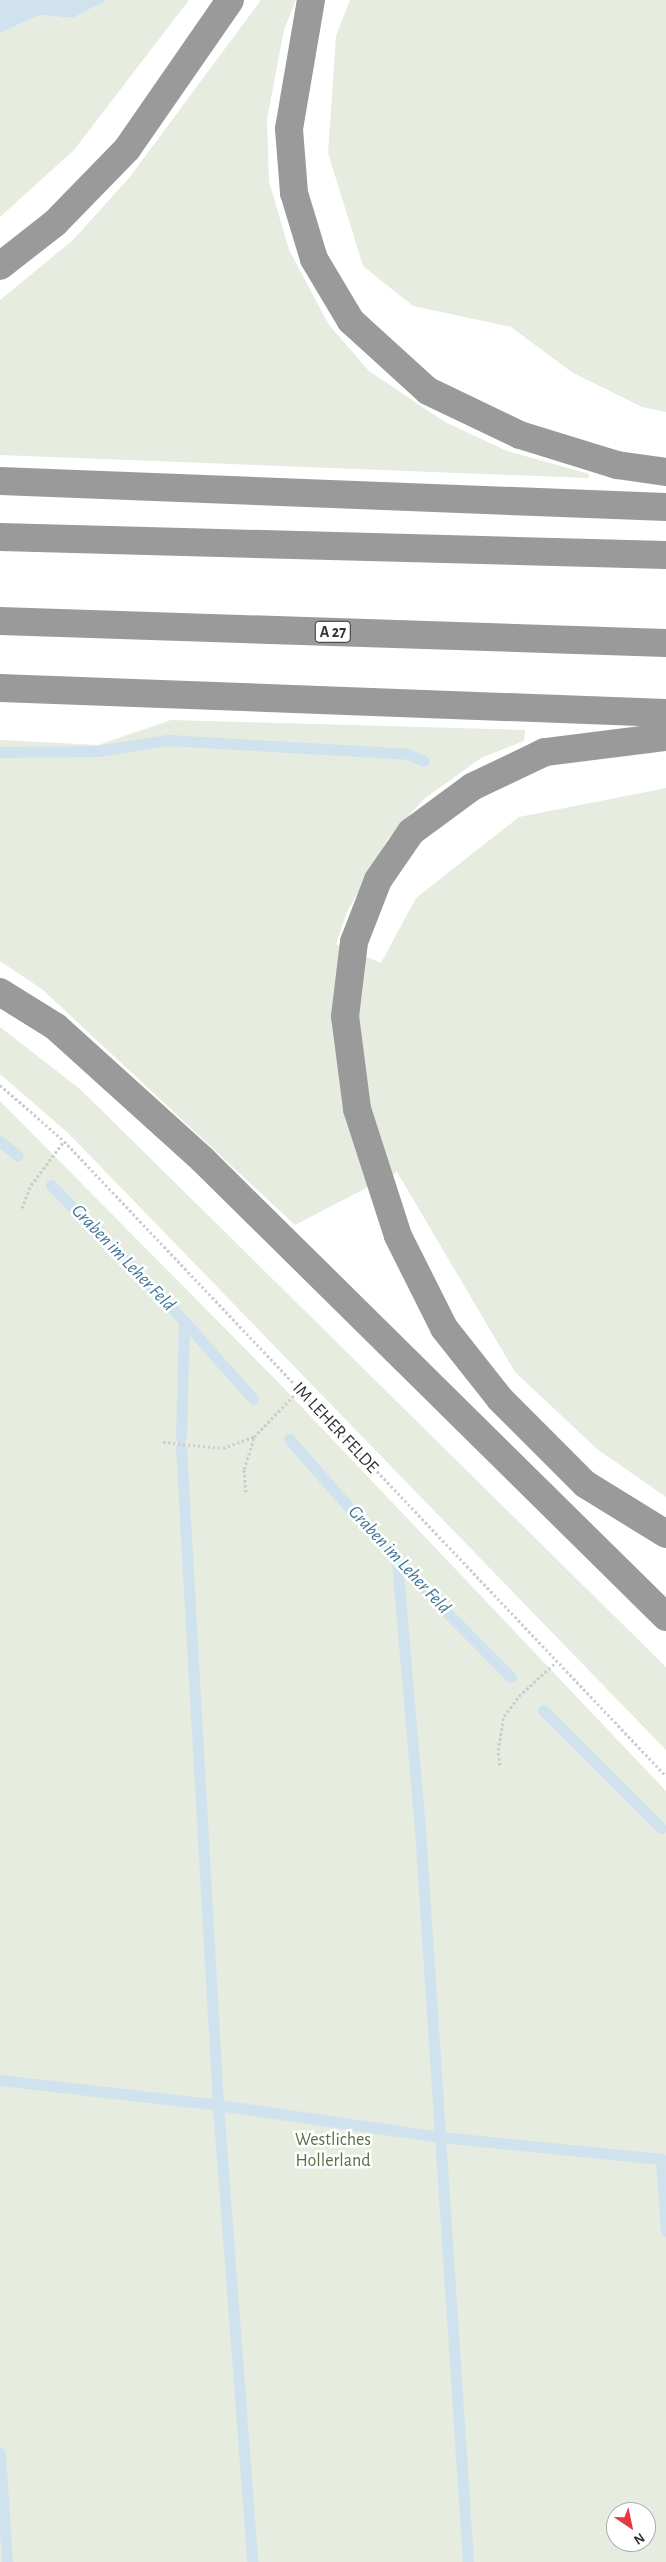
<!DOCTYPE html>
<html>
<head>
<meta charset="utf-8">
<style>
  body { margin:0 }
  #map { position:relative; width:666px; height:2562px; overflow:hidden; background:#fff; font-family:"Alegreya Sans",sans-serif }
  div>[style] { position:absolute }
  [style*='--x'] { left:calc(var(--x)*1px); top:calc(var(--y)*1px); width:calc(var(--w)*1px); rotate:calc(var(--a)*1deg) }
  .green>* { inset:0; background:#e6ecdf }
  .water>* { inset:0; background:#cfe2ee }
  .stream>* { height:11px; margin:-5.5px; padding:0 5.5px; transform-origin:5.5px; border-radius:5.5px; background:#cfe2ee }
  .path>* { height:3px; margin-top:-1.5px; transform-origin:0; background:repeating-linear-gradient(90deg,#cdcdcd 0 2.5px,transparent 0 5px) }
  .highway>* { height:28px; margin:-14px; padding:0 14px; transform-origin:14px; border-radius:14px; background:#9a9a9a }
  span { translate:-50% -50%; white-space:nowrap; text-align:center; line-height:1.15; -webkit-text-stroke:5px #fff; paint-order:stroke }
  .shield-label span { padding:1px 4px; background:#fff; border:1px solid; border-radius:4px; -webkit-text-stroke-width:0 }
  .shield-label { font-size:16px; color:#333; font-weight:700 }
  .street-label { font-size:18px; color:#333 }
  .park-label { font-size:18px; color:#56703f }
  .water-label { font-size:19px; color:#3f7597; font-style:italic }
  .north { position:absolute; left:606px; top:2502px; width:50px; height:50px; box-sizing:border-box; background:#fff; border:1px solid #adadad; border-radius:50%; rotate:146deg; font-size:14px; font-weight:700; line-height:20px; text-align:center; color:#333 }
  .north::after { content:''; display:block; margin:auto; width:18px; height:22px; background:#e63946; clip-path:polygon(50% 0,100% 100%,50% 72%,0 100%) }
</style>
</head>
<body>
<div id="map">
  <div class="green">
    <div style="clip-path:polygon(107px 0,189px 0,74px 150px,0 217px,0 33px,40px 15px,73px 18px)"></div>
    <div style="clip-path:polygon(261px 0,296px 0,284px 30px,267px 119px,269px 181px,289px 250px,329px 325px,369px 371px,445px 422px,507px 451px,589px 474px,588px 478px,0 455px,0 300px,73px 240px,129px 178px)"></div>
    <div style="clip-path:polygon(350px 0,666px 0,666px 412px,642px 407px,573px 373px,511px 327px,413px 306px,363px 266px,328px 153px,336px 36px)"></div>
    <div style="clip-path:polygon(171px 720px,525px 730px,524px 741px,481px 758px,424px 799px,387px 840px,347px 912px,336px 944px,381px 963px,416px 898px,519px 817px,666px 788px,666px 1497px,597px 1449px,515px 1372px,397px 1172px,295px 1225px,43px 990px,0 961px,0 740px,98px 745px)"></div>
    <div style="clip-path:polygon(0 1027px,80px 1089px,666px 1667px,666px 1750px,68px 1133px,0 1074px)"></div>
    <div style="clip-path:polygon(evenodd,0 1101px,278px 1382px,666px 1791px,666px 2562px,0 2562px,0 1101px,616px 2512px,646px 2512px,646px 2542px,616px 2542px,616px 2512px)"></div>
  </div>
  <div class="water">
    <div style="clip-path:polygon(0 0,107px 0,73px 18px,40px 15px,0 33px)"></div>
  </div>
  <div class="stream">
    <div style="--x:0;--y:752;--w:97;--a:-0.6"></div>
    <div style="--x:97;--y:751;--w:72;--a:-8.8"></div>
    <div style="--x:168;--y:740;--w:240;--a:3.3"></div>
    <div style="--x:408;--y:754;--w:17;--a:24"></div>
    <div style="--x:0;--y:1141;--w:23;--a:40"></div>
    <div style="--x:51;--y:1185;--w:190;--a:45.6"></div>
    <div style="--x:184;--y:1321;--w:104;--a:48.5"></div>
    <div style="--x:181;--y:1437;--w:116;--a:-88.5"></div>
    <div style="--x:289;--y:1439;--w:164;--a:48.7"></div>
    <div style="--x:397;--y:1562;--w:162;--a:45.3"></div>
    <div style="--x:181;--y:1448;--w:658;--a:86.78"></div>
    <div style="--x:218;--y:2105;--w:458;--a:85.7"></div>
    <div style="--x:397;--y:1562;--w:269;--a:85.1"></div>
    <div style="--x:420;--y:1830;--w:734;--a:86.25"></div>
    <div style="--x:543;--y:1710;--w:167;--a:45"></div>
    <div style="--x:0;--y:2080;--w:219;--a:6.5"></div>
    <div style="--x:218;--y:2105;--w:224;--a:8.2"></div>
    <div style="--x:440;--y:2137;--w:222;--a:5.7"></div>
    <div style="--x:661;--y:2159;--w:72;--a:86"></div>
    <div style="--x:0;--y:2453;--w:109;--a:86.3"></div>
  </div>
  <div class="path">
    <div style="--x:0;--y:1085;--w:85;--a:41.2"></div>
    <div style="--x:64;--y:1141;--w:875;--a:46.53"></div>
    <div style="--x:22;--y:1208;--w:25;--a:-69"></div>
    <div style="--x:31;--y:1185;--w:55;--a:-53.1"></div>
    <div style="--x:163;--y:1442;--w:60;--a:5.7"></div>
    <div style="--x:223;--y:1448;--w:33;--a:-20"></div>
    <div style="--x:254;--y:1437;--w:65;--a:-46.2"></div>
    <div style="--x:246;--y:1492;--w:23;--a:-95"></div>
    <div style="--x:244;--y:1469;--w:33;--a:-72"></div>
    <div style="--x:500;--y:1765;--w:15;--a:-98"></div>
    <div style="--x:498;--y:1750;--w:35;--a:-80"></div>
    <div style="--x:504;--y:1716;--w:25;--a:-53"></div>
    <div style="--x:519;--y:1696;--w:49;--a:-42.5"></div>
  </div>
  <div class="highway">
    <div style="--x:311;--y:0;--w:131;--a:99.7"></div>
    <div style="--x:289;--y:129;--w:64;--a:85.5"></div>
    <div style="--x:294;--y:193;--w:69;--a:73.1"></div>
    <div style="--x:314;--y:259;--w:72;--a:59.2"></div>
    <div style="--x:351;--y:321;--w:104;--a:42.3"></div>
    <div style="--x:428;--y:391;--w:102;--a:25.6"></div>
    <div style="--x:520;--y:435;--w:102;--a:17.2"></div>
    <div style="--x:617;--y:465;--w:49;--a:8.1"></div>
    <div style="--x:0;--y:266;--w:70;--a:-38"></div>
    <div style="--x:55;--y:223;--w:103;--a:-45.8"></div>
    <div style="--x:127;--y:149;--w:181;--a:-55.3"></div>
    <div style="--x:0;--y:481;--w:667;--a:2.24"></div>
    <div style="--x:0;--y:537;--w:666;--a:1.55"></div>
    <div style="--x:0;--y:621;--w:666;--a:1.89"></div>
    <div style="--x:0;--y:688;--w:666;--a:2.15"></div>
    <div style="--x:666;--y:737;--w:122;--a:172.9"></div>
    <div style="--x:545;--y:752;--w:81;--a:154.4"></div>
    <div style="--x:472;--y:787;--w:76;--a:143.6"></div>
    <div style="--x:411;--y:832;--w:58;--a:124.5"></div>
    <div style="--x:378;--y:880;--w:66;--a:111.2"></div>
    <div style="--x:354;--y:942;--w:75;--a:96.9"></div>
    <div style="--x:345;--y:1016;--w:94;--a:82.6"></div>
    <div style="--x:357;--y:1109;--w:133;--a:72.1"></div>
    <div style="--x:398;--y:1236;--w:103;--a:63.4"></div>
    <div style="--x:444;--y:1328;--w:90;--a:51.7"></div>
    <div style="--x:500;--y:1399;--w:120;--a:45"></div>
    <div style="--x:585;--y:1484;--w:95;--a:31.7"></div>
    <div style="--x:0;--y:992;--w:66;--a:32"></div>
    <div style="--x:56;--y:1027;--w:197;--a:42.1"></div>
    <div style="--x:202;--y:1159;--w:652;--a:44.63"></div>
  </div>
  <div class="shield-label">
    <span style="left:333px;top:632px">A 27</span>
  </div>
  <div class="street-label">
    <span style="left:335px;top:1428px;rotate:47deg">IM LEHER FELDE</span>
  </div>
  <div class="park-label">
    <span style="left:333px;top:2151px">Westliches<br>Hollerland</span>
  </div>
  <div class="water-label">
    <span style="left:123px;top:1258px;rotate:46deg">Graben im Leher Feld</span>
    <span style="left:399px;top:1560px;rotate:47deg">Graben im Leher Feld</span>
  </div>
  <div class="north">N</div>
</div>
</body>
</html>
